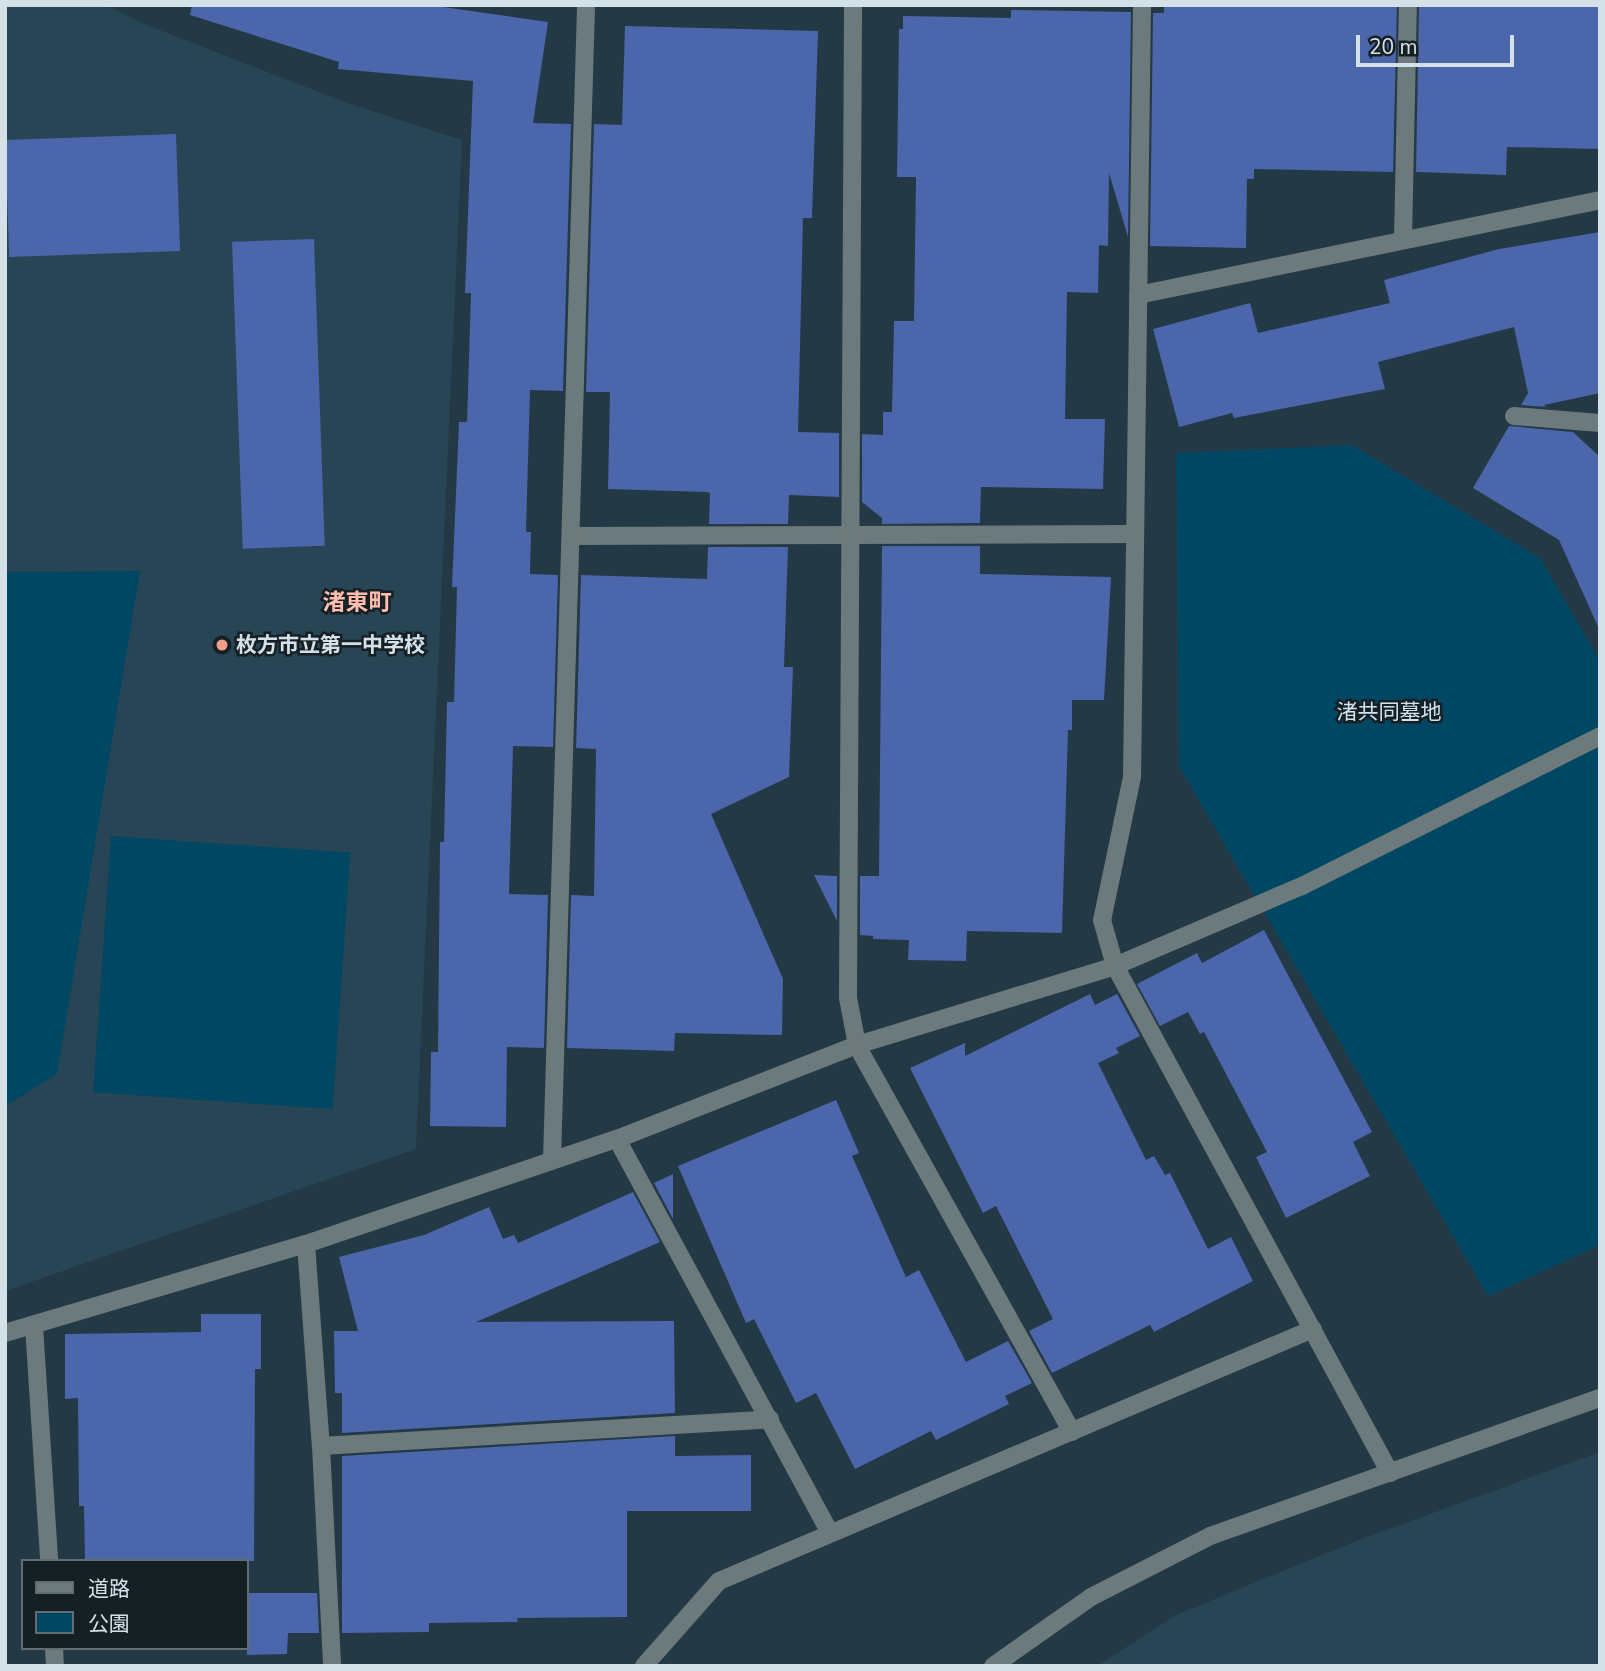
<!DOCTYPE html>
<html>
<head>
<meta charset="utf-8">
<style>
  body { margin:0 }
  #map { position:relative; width:1605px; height:1671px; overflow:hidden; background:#233945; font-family:"Nunito Sans","Noto Sans JP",sans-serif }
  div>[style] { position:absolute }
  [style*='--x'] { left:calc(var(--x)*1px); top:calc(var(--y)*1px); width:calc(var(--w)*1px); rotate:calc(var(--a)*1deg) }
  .built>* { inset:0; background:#284555 }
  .green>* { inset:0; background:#004764; transform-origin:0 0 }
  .building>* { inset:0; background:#4b66aa; transform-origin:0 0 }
  .minor>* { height:18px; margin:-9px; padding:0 9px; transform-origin:9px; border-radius:9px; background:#6d7a7b }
  .dots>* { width:19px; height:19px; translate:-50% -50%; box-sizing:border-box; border:4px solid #151f24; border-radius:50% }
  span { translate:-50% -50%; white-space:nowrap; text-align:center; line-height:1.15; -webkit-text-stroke:5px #151f24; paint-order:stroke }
  .poi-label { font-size:21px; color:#d4e1e9; font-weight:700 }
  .left { translate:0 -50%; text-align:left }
  .park-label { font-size:21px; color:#cee3ef }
  .neighbourhood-label { font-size:23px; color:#ffbdad; font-weight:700 }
  .frame { position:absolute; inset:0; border:7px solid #d4e1e9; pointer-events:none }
  .legend { position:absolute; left:21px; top:1559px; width:228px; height:91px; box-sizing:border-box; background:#151f24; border:2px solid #616d73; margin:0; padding:9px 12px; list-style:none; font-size:21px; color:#d4e1e9 }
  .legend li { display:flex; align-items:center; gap:14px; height:35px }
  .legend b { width:35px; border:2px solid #616d73 }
  .scale { position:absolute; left:1356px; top:35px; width:158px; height:32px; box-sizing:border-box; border:4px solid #d4e1e9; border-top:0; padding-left:9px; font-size:21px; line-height:24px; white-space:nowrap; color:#d4e1e9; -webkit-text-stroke:5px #151f24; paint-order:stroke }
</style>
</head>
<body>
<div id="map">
  <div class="built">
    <div style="clip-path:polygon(5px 5px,106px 5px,144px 24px,347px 103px,462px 140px,416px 1149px,5px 1291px)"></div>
    <div style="clip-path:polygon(1600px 1452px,1600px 1666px,1097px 1666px,1176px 1615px,1356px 1541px)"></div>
  </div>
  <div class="green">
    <div style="clip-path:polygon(1352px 445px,1540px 558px,1600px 661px,1600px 1245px,1488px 1296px,1179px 766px,1176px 453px)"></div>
    <div style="clip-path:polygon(140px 571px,57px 1074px,5px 1106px,5px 572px)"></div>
    <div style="left:111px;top:836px;width:240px;height:257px;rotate:4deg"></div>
  </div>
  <div class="building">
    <div style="clip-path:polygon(192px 5px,429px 5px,548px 22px,533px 123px,571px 124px,563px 391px,530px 390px,526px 532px,531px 532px,530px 574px,558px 575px,553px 747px,513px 746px,509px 894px,548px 895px,544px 1048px,507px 1047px,506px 1127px,430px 1126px,431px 1052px,438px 1052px,440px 842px,444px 842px,447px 702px,454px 702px,457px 587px,452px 587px,459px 422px,467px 422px,471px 293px,465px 293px,473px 81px,338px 69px,339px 62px,190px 15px)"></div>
    <div style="clip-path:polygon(1164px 5px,1397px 5px,1393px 172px,1254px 169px,1254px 179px,1247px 179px,1246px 248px,1150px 246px,1153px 13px,1164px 13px)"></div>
    <div style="clip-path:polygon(1419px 5px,1600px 5px,1600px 149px,1507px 147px,1506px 175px,1416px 172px)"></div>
    <div style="clip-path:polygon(1011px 10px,1131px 12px,1128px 237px,1109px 173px,1108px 246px,1099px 245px,1098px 293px,1067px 292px,1065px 419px,1105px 419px,1103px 489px,981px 487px,980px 523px,882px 524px,882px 518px,862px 502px,862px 434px,883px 435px,883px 412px,892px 412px,894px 321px,914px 321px,916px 177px,897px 177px,899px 29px,903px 29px,903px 16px,1011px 18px)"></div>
    <div style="clip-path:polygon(625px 26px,818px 31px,812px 218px,803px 218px,798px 432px,839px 433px,839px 497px,789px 495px,788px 524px,709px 524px,710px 493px,707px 492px,608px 489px,610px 392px,586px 392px,594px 124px,622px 125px)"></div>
    <div style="left:176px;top:134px;width:117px;height:171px;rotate:88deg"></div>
    <div style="clip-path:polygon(1600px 232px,1600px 393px,1544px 405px,1546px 407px,1521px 405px,1528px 393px,1514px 327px,1378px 362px,1385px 389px,1234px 418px,1232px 413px,1179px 427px,1153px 329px,1250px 303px,1258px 333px,1390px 303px,1384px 280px,1499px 249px)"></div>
    <div style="left:314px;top:239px;width:307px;height:82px;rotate:88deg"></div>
    <div style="clip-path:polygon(1509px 426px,1573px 432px,1600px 457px,1600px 631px,1559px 540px,1473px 488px)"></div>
    <div style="clip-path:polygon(882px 546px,980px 546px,980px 574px,1111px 577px,1104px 700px,1072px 700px,1072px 730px,1068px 730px,1062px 933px,967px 931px,966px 961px,908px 960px,909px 940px,873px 939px,873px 936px,860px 935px,860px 876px,879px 876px)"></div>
    <div style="clip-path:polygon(708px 547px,788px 547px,784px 667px,793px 667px,789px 777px,711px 814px,783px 979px,782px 1035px,675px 1033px,674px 1051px,567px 1048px,571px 895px,594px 896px,596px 749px,576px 748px,581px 575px,707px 579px)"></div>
    <div style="clip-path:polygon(814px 875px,837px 876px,837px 921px)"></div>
    <div style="clip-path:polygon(1264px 930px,1372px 1132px,1353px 1142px,1370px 1176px,1286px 1218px,1256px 1157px,1267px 1152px,1204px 1032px,1200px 1034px,1188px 1012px,1160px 1026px,1137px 984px,1197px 953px,1202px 963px)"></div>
    <div style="clip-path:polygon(1090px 994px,1095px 1005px,1117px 994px,1140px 1036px,1116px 1048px,1119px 1053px,1098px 1063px,1146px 1160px,1154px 1156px,1165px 1175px,1170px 1173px,1208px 1249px,1231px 1237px,1253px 1281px,1154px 1332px,1150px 1325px,1052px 1373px,1029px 1331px,1053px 1319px,996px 1206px,983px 1213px,910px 1068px,965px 1043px,965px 1056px)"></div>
    <div style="clip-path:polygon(836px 1100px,859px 1153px,852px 1156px,906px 1277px,919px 1270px,966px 1362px,1008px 1341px,1032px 1383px,1005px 1396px,1009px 1404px,936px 1440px,931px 1431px,855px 1469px,816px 1393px,796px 1403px,754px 1319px,746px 1323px,678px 1166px)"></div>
    <div style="clip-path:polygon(673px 1174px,673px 1219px,654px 1183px)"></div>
    <div style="clip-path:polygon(633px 1192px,660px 1242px,476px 1322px,674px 1321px,675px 1413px,342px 1433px,342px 1393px,335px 1393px,334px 1331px,358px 1331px,339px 1257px,424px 1235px,489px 1207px,503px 1239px,514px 1235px,518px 1243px)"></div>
    <div style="clip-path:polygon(201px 1314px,261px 1314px,261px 1369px,255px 1369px,254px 1561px,85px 1561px,84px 1506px,79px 1506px,78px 1398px,65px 1399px,65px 1334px,201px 1332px)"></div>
    <div style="clip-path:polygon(675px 1436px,675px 1456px,751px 1455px,751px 1511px,627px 1511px,627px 1617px,517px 1618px,518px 1622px,429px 1623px,429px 1632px,342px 1633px,342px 1456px)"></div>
    <div style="clip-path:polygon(247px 1593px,317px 1593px,319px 1633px,288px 1633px,287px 1654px,247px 1655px)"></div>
  </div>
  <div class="minor">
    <div style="--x:1142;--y:5;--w:772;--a:90.74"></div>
    <div style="--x:1132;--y:777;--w:146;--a:101.8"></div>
    <div style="--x:1102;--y:920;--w:48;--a:74.2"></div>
    <div style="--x:1115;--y:966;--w:203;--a:-23.2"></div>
    <div style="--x:1302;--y:886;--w:334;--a:-26.7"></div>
    <div style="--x:1403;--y:239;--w:234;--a:-88.8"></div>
    <div style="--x:1138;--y:295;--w:472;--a:-11.6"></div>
    <div style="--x:1514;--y:416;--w:86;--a:4.7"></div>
    <div style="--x:571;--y:536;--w:563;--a:-0.2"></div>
    <div style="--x:617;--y:1139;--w:448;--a:61.6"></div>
    <div style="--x:552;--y:1160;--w:1156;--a:-88.31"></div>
    <div style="--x:306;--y:1244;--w:203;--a:85.8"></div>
    <div style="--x:321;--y:1446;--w:220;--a:87.1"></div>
    <div style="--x:34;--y:1326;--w:235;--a:86.3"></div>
    <div style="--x:5;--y:1333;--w:314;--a:-16.5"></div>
    <div style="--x:306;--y:1244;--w:328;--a:-18.7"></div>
    <div style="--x:617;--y:1139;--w:258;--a:-21.4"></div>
    <div style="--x:857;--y:1045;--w:48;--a:-100.8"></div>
    <div style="--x:848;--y:998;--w:993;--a:-89.71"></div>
    <div style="--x:1072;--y:1432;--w:443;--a:-119.1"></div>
    <div style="--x:857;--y:1045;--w:270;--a:-17"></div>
    <div style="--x:1115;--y:966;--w:577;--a:61.52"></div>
    <div style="--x:321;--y:1446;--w:450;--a:-3.4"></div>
    <div style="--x:54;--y:1648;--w:18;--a:87"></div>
    <div style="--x:644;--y:1666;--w:113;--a:-48.6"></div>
    <div style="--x:719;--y:1581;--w:645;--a:-22.99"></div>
    <div style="--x:993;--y:1666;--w:120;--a:-35.1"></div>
    <div style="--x:1091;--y:1597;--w:134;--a:-27.1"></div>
    <div style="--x:1210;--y:1536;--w:414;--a:-19.5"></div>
  </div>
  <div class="dots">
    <div style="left:222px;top:645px;background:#f49e8a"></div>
  </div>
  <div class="poi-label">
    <span class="left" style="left:236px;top:645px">枚方市立第一中学校</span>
  </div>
  <div class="park-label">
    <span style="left:1389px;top:712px">渚共同墓地</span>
  </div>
  <div class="neighbourhood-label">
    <span style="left:357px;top:603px">渚東町</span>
  </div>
  <div class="frame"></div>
  <ul class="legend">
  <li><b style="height:9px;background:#6d7a7b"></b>道路</li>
  <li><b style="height:19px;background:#004764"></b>公園</li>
  </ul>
  <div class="scale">20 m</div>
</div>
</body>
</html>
